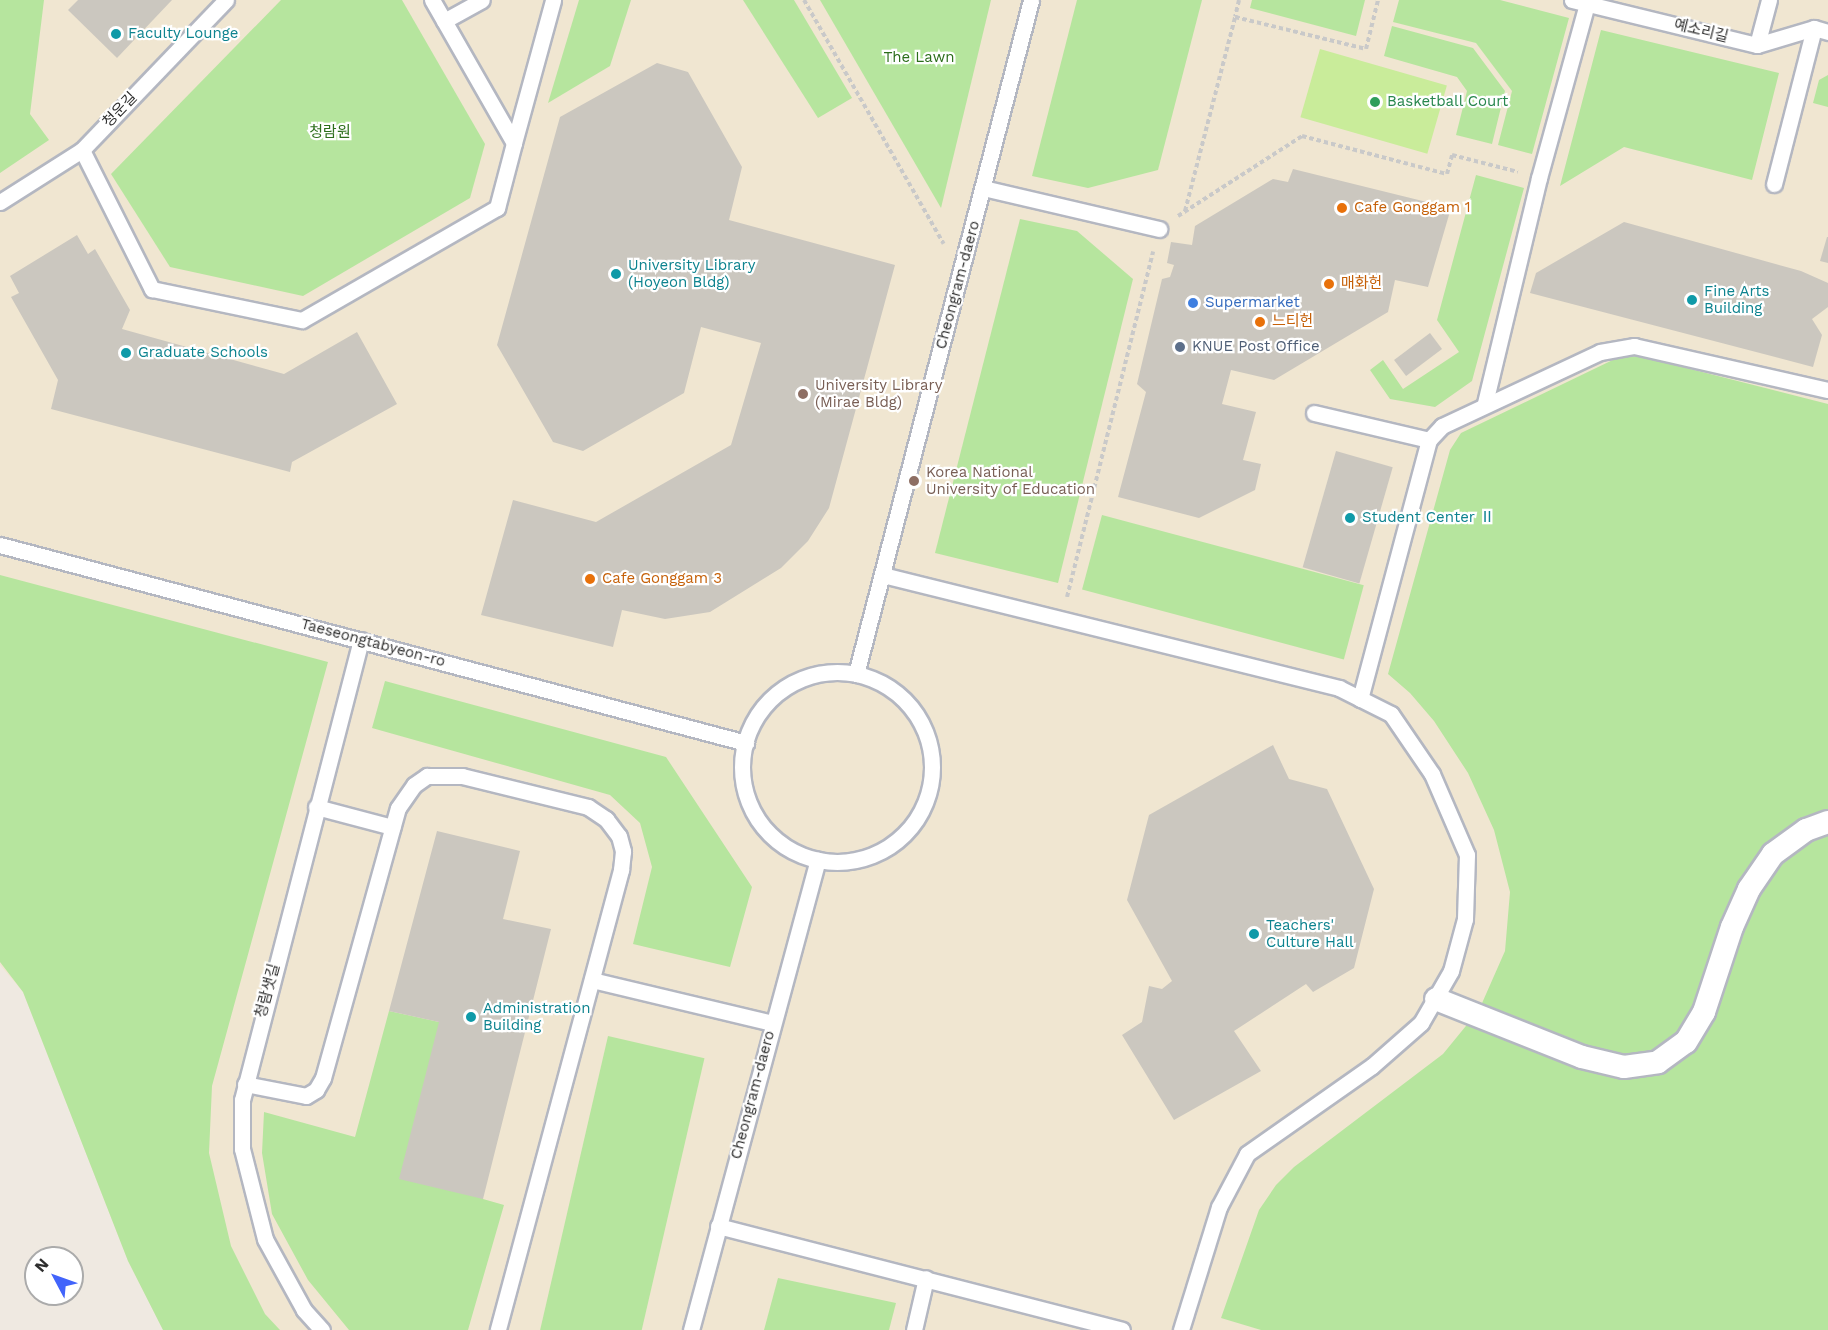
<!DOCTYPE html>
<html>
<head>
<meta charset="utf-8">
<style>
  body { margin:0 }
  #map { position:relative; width:1828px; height:1330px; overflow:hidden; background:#efe9e1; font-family:"Work Sans","Noto Sans KR",sans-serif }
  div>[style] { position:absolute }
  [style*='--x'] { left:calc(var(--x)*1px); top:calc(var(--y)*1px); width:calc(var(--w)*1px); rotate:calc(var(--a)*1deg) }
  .education>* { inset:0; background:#f0e6d1 }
  .green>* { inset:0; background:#b6e59e; transform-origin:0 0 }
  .pitch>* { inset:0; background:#c9ec9a; transform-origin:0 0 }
  .building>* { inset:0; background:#cbc7bf; transform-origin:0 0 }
  .path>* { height:4px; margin-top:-2px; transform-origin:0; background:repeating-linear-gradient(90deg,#c9c9c9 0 4.5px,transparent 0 7.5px) }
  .roads { filter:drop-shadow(2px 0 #b4b7c1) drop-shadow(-2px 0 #b4b7c1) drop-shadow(0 2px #b4b7c1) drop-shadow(0 -2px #b4b7c1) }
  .service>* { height:15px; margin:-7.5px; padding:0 7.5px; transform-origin:7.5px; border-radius:7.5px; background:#fff }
  .service>.ring { margin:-7.5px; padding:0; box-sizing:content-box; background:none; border:15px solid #fff; border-radius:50% }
  .pedestrian>* { height:22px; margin:-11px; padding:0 11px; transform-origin:11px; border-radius:11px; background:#fff }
  .dots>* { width:16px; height:16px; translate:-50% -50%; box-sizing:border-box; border:3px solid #fff; border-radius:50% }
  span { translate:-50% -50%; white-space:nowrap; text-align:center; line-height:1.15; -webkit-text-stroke:4.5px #fff; paint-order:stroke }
  .street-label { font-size:15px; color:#2e2e2e }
  .culture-label { font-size:15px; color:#0d838f }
  .left { translate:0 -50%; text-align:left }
  .park-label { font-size:15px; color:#2c6e1b }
  .leisure-label { font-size:15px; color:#27864d }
  .food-label { font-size:15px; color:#c56008 }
  .shop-label { font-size:15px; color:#366cbe }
  .service-label { font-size:15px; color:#4e5e75 }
  .education-label { font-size:15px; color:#785e54 }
  .north { position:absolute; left:24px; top:1246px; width:60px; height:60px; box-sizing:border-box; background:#fff; border:2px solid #ababab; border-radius:50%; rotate:311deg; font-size:16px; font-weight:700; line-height:24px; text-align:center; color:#2e2e2e }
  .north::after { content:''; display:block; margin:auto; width:21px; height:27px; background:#4264fb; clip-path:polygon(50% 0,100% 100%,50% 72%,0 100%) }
</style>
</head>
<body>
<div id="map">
  <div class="education">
    <div style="clip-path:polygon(0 0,1828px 0,1828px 1330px,163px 1330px,128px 1261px,23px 992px,0 965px)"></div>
  </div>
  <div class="green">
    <div style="clip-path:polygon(0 0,44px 0,30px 114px,49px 140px,0 173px)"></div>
    <div style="clip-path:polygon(281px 0,402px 0,485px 144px,470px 198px,303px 296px,170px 267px,111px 174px)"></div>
    <div style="clip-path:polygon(579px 0,631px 0,610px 66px,548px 103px)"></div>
    <div style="clip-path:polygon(743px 0,794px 0,852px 98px,818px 118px)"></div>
    <div style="clip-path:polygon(820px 0,991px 0,941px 208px)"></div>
    <div style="clip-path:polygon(1077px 0,1202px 0,1158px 170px,1088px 188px,1032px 176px)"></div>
    <div style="clip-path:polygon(1252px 0,1365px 0,1356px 36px,1250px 8px)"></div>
    <div style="clip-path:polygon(1399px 0,1500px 0,1569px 18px,1532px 154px,1498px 145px,1512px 91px,1476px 43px,1393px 22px)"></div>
    <div style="clip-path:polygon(1392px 26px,1473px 48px,1505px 91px,1492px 144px,1456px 135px,1467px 91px,1457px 77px,1384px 56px)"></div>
    <div style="clip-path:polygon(1601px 30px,1779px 73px,1752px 180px,1624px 147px,1560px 186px)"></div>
    <div style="clip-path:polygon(1828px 75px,1828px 107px,1813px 103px,1819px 80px)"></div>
    <div style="clip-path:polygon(1476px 175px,1524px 188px,1472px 381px,1435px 407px,1390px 399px,1370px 370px,1383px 360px,1403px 389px,1459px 352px,1437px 320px)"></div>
    <div style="clip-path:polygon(1020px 219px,1077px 231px,1133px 279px,1058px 583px,935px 553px)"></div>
    <div style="clip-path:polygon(1621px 356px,1643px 357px,1828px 404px,1828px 1330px,1261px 1330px,1221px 1318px,1259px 1210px,1276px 1185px,1294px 1167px,1443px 1054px,1479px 1010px,1505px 951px,1510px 892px,1494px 830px,1468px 773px,1434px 721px,1410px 693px,1388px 674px,1450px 450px,1461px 433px)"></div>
    <div style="left:1102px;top:515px;width:271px;height:77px;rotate:15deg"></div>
    <div style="clip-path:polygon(0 575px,328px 662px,212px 1086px,209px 1153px,231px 1246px,265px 1314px,280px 1330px,163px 1330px,128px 1261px,23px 992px,0 962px)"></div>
    <div style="clip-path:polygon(385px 681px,666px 757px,752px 887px,730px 967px,633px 944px,652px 867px,640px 823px,610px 795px,372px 728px)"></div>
    <div style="clip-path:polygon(389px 1011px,439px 1022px,483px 1199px,504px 1205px,468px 1330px,349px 1330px,308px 1280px,272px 1214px,262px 1153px,264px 1112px,355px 1137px)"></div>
    <div style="left:608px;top:1036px;width:99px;height:305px;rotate:13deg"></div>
    <div style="clip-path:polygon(778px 1278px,896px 1303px,889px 1330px,764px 1330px)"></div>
  </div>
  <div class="pitch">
    <div style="left:1320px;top:49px;width:132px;height:71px;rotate:16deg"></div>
  </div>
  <div class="building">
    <div style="clip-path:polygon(78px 0,172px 0,117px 58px,68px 10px)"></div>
    <div style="clip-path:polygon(657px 63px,688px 72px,742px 167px,729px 220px,895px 265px,829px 508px,808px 541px,781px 568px,710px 612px,665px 619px,622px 610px,613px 647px,481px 615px,513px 500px,596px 522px,731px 445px,761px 343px,701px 327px,684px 393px,583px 451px,553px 442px,497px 345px,560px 117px)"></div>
    <div style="clip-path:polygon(1293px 169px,1451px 208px,1428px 287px,1395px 280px,1388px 312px,1274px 380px,1231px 370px,1222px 404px,1256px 412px,1243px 460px,1261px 464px,1255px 490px,1199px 518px,1118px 497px,1146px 392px,1137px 384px,1162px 279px,1170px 277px,1174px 265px,1167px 263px,1171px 242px,1192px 245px,1195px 226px,1273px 179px,1288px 182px)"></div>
    <div style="clip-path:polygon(1624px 222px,1801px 271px,1828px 283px,1828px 307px,1812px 319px,1822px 335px,1813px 367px,1530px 293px,1536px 273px)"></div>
    <div style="clip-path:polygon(77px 235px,88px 254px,95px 249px,130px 310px,122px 329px,284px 374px,357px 332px,397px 404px,292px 462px,290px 472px,51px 409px,58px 380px,11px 297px,19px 293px,10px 276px)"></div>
    <div style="clip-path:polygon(1827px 237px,1828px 237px,1828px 263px,1820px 261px)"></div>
    <div style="left:1430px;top:333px;width:20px;height:45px;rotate:53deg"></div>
    <div style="left:1336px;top:451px;width:59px;height:121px;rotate:16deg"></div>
    <div style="clip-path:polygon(1273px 745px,1289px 779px,1327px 789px,1374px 889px,1354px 968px,1313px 992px,1306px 984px,1234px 1031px,1261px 1071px,1174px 1120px,1122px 1035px,1142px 1022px,1149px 986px,1162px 989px,1172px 981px,1127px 900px,1149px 815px)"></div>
    <div style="clip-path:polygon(437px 831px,520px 851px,503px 919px,551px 929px,483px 1199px,399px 1179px,439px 1022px,389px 1011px)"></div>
  </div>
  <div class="path">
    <div style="--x:804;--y:0;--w:281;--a:60.2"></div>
    <div style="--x:1239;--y:0;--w:17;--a:103"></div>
    <div style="--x:1235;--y:17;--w:135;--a:13.7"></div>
    <div style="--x:1366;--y:49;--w:50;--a:-76.2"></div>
    <div style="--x:1185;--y:211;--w:200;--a:-75.5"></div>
    <div style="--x:1178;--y:216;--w:148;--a:-32.8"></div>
    <div style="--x:1302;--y:136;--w:150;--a:14.7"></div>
    <div style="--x:1447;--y:174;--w:20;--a:-75"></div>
    <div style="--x:1452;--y:155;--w:68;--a:14.4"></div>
    <div style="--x:1067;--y:597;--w:356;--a:-76"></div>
  </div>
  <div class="roads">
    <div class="service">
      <div style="--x:1572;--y:0;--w:190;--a:13.7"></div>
      <div style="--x:1757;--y:45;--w:59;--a:-16.6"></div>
      <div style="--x:1814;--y:28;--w:15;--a:16"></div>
      <div style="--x:444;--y:21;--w:43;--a:-28.9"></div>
      <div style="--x:1757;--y:45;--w:47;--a:-75.1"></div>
      <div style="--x:514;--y:143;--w:148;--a:-74.7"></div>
      <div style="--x:82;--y:150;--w:156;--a:63.3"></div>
      <div style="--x:152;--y:289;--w:153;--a:11.7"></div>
      <div style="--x:302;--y:320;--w:225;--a:-29.9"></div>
      <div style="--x:497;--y:208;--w:67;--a:-75.3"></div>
      <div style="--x:514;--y:143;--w:165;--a:-119.8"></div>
      <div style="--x:1774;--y:184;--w:161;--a:-75.6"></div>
      <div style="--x:983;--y:188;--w:181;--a:13.1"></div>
      <div style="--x:0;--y:202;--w:97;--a:-32.4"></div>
      <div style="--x:82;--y:150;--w:208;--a:-46.2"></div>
      <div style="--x:1485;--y:403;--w:231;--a:-76.5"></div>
      <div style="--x:1539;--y:178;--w:185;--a:-74.6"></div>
      <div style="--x:1314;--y:413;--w:118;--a:13.2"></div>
      <div style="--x:0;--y:545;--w:772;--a:14.86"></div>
      <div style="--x:883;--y:575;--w:470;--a:13.9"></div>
      <div style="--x:1339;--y:688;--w:58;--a:26.6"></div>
      <div style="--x:1391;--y:714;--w:73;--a:55.7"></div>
      <div style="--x:1432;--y:774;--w:88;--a:66.6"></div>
      <div style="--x:1467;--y:855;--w:64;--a:91.8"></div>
      <div style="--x:1465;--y:919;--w:54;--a:105.1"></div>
      <div style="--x:1451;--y:971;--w:60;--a:120"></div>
      <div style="--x:1421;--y:1023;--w:65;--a:138.7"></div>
      <div style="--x:1372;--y:1066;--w:153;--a:144.9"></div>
      <div style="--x:1247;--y:1154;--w:60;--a:117.8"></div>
      <div style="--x:1219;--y:1207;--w:129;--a:107.2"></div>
      <div class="ring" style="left:742px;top:672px;width:175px;height:175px"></div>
      <div style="--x:856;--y:674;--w:696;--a:-75.44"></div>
      <div style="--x:1360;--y:699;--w:268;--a:-75.1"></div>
      <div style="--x:1429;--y:440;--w:19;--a:-47"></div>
      <div style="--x:1442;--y:426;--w:174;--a:-25.1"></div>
      <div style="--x:1600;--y:352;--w:35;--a:-10"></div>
      <div style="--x:1634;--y:346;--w:199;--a:12.8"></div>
      <div style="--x:316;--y:807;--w:79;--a:14.7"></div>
      <div style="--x:592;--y:980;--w:186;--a:13.4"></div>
      <div style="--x:245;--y:1084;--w:62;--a:11.1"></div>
      <div style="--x:306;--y:1096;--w:12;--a:-31"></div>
      <div style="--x:316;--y:1090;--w:14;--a:-60"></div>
      <div style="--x:323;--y:1078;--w:280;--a:-74.5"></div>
      <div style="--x:398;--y:808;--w:28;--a:-55"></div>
      <div style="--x:414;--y:785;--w:16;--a:-35"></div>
      <div style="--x:427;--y:776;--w:35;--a:0"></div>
      <div style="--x:462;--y:776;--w:130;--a:13.8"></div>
      <div style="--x:588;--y:807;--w:22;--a:34"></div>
      <div style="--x:606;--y:819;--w:21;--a:53"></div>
      <div style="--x:619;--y:836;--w:16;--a:75"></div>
      <div style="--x:623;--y:851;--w:19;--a:96"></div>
      <div style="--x:621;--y:870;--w:476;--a:105"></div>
      <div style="--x:718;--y:1226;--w:417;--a:14.4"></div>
      <div style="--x:322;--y:1330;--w:27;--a:-132"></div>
      <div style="--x:304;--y:1310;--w:81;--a:-118.8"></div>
      <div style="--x:265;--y:1239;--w:93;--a:-104.3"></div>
      <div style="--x:242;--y:1149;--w:49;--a:-90"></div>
      <div style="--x:242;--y:1100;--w:475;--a:-75.5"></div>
      <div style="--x:691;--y:1330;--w:487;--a:-74.9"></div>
      <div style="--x:914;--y:1330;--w:53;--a:-77"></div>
    </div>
    <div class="pedestrian">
      <div style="--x:1436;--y:999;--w:157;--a:21.7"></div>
      <div style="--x:1582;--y:1057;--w:43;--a:13.4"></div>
      <div style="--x:1624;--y:1067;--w:34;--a:-8"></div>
      <div style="--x:1658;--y:1062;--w:34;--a:-36"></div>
      <div style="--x:1686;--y:1042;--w:35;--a:-59"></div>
      <div style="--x:1704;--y:1012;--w:89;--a:-71.8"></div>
      <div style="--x:1732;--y:927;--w:42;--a:-65.9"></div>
      <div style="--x:1749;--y:889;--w:42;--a:-55.6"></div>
      <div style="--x:1773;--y:854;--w:41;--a:-36"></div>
      <div style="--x:1806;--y:830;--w:23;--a:-20"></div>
    </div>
  </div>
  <div class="dots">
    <div style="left:116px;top:34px;background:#0f9aa8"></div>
    <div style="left:1375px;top:102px;background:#2e9e5b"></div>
    <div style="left:1342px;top:208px;background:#e8710a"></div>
    <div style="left:616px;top:274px;background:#0f9aa8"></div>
    <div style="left:1329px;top:284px;background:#e8710a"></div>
    <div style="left:1692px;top:300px;background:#0f9aa8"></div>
    <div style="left:1193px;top:303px;background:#3f7fe0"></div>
    <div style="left:1260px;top:322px;background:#e8710a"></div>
    <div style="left:1180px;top:347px;background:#5c6f8a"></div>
    <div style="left:126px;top:353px;background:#0f9aa8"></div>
    <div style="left:803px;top:394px;background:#8d6e63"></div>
    <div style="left:914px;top:481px;background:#8d6e63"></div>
    <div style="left:1350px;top:518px;background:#0f9aa8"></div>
    <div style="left:590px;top:579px;background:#e8710a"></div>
    <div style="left:1254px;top:934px;background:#0f9aa8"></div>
    <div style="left:471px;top:1017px;background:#0f9aa8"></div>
  </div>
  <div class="street-label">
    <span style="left:1701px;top:31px;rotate:14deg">예소리길</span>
    <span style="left:120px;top:110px;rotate:-46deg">청운길</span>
    <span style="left:958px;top:285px;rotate:-75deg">Cheongram-daero</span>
    <span style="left:373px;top:643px;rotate:15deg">Taeseongtabyeon-ro</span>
    <span style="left:268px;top:991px;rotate:-75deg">청람샛길</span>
    <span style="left:753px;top:1095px;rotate:-75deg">Cheongram-daero</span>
  </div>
  <div class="culture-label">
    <span class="left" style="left:128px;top:34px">Faculty Lounge</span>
    <span class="left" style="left:628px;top:274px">University Library<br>(Hoyeon Bldg)</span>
    <span class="left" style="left:1704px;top:300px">Fine Arts<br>Building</span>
    <span class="left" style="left:138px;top:353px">Graduate Schools</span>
    <span class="left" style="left:1362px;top:518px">Student Center Ⅱ</span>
    <span class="left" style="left:1266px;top:934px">Teachers'<br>Culture Hall</span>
    <span class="left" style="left:483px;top:1017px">Administration<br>Building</span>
  </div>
  <div class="park-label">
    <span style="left:919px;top:58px">The Lawn</span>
    <span style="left:330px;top:133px">청람원</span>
  </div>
  <div class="leisure-label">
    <span class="left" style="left:1387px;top:102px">Basketball Court</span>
  </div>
  <div class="food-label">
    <span class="left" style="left:1354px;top:208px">Cafe Gonggam 1</span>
    <span class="left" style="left:1341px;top:284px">매화헌</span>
    <span class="left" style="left:1272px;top:322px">느티헌</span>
    <span class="left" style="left:602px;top:579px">Cafe Gonggam 3</span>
  </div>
  <div class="shop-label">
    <span class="left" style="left:1205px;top:303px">Supermarket</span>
  </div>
  <div class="service-label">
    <span class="left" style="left:1192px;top:347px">KNUE Post Office</span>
  </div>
  <div class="education-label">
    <span class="left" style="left:815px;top:394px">University Library<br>(Mirae Bldg)</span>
    <span class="left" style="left:926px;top:481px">Korea National<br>University of Education</span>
  </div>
  <div class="north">N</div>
</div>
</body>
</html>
